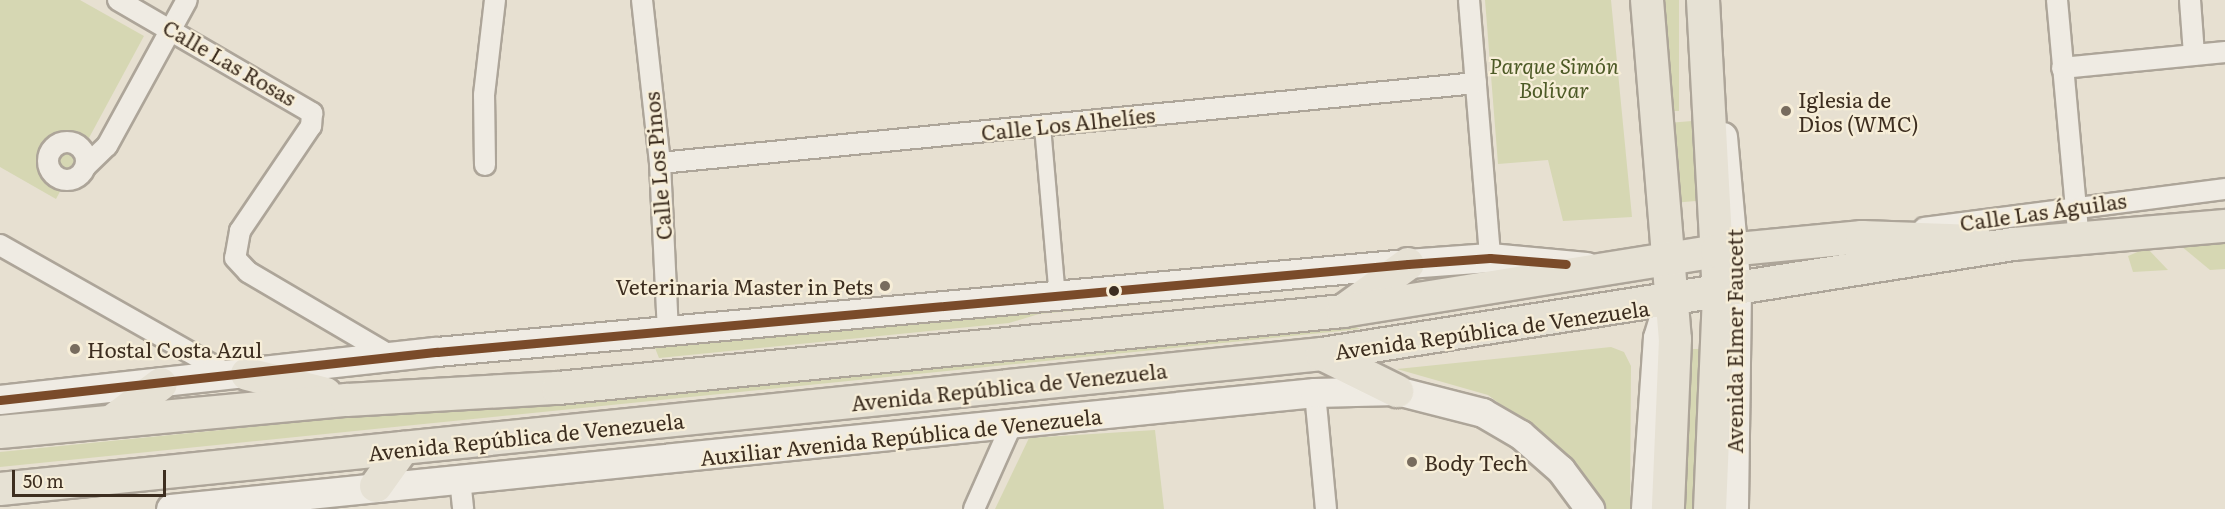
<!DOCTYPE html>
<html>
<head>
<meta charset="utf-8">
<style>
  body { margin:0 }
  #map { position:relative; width:2225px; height:509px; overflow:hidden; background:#e7e0d1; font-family:Literata,serif }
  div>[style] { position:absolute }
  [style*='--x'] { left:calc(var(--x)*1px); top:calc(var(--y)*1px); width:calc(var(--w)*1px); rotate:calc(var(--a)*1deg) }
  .green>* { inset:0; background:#d6d7b3; transform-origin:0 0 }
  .roads { filter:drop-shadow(2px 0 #ada599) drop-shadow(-2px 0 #ada599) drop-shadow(0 2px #ada599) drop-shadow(0 -2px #ada599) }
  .pedestrian>* { height:15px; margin:-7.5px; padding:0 7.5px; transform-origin:7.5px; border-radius:7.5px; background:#efebe3 }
  .minor>* { height:20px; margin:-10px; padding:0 10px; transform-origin:10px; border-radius:10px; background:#efebe3 }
  .minor>.ring { margin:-10px; padding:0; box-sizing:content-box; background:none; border:20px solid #efebe3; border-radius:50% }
  .secondary>* { height:28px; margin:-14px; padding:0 14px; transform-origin:14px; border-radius:14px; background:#efebe3 }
  .primary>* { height:32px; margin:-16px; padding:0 16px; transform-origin:16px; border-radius:16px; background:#e6e1d4 }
  .bus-1>* { height:9px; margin:-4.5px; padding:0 4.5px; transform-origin:4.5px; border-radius:4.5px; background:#7a4b2a }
  .dots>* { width:16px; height:16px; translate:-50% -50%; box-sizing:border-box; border:3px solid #f7eed8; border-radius:50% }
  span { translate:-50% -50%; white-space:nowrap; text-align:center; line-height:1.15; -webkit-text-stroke:4.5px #f7eed8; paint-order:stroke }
  .street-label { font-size:21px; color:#3d2e20 }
  .park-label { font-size:21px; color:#4d5a26; font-style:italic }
  .poi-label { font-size:21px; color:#3d2e20 }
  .left { translate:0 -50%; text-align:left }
  .right { translate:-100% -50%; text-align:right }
  .scale { position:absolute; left:12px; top:470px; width:154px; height:27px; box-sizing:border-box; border:3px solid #3d2e20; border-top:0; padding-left:8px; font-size:18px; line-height:21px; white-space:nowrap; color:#3d2e20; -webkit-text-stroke:4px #f7eed8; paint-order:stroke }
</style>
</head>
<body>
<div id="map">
  <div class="green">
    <div style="clip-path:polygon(0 0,80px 0,144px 36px,56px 199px,0 167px)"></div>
    <div style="clip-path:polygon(1485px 0,1611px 0,1632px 217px,1563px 221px,1548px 160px,1498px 164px)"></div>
    <div style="left:1661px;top:0;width:18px;height:111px"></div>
    <div style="left:1692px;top:121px;width:80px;height:18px;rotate:85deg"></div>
    <div style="clip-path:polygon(2225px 236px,2225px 269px,2210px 270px,2175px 241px)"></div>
    <div style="clip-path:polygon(2147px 248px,2168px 270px,2133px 272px,2128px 256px)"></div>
    <div style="clip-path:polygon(1165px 297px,1167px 302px,1039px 314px,1009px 323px,659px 358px,655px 348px)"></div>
    <div style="clip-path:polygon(1339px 318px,1360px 329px,0 467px,0 452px)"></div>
    <div style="clip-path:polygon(1611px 347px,1624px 352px,1631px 366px,1630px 509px,1607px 509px,1571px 458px,1488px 395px,1397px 369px)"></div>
    <div style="left:1683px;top:349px;width:23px;height:160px"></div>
    <div style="clip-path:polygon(1155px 430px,1164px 509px,995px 509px,1029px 438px)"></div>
  </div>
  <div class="roads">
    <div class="pedestrian">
      <div style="--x:1042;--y:126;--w:172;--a:85"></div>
    </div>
    <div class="minor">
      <div style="--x:118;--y:0;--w:225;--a:30.2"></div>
      <div style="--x:312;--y:113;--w:13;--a:94"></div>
      <div style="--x:311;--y:126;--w:127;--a:124.1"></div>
      <div style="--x:240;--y:231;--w:27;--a:100"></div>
      <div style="--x:235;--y:258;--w:19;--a:47"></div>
      <div style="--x:248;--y:272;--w:168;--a:30.4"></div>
      <div style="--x:642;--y:0;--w:164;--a:83.7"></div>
      <div style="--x:660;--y:163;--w:169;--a:87.3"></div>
      <div style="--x:1469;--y:0;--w:259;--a:85.3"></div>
      <div style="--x:2057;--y:0;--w:241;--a:84.8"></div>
      <div style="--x:2190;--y:0;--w:55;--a:85.8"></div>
      <div style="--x:2062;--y:68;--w:164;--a:-5.6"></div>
      <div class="ring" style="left:48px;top:142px;width:18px;height:18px"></div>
      <div style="--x:660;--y:163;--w:820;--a:-5.6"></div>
      <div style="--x:485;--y:165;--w:70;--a:-90.8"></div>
      <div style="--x:484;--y:95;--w:96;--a:-83.4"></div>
      <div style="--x:86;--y:166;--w:29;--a:-44"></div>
      <div style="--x:107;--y:146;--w:166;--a:-61.3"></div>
      <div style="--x:1924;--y:228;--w:304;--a:-7.4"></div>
      <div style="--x:0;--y:245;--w:264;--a:29.5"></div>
      <div style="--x:1315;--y:393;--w:117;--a:84.6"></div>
      <div style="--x:460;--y:479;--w:30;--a:84"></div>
      <div style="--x:974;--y:509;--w:91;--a:-66"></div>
    </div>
    <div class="secondary">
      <div style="--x:1723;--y:137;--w:155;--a:84.8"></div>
      <div style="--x:1737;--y:291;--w:218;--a:90.8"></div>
      <div style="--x:0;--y:400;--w:440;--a:-6.3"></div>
      <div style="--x:437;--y:352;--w:975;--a:-5.18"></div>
      <div style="--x:1408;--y:264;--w:82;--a:-4.2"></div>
      <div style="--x:1490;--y:258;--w:97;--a:5.3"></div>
      <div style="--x:171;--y:509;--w:1150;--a:-5.79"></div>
      <div style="--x:1315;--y:393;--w:82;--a:-1.4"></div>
      <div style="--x:1397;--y:391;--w:89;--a:14.3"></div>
      <div style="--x:1483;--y:413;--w:44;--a:30.1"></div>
      <div style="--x:1521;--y:435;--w:53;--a:41.2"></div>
      <div style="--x:1561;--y:470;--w:49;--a:53.4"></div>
      <div style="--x:1646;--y:509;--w:171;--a:-86"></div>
      <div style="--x:1658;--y:338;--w:37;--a:-73"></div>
    </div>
    <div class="primary">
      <div style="--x:1647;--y:0;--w:340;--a:85.3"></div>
      <div style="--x:1675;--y:339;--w:170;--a:92.4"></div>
      <div style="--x:1703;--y:0;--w:295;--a:86.9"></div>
      <div style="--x:1719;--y:295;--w:214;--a:92.4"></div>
      <div style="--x:1343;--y:311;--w:80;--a:-35.9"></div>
      <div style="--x:1322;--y:354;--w:84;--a:26.3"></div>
      <div style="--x:247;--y:374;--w:81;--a:14.2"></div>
      <div style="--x:112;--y:421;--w:61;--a:-37.1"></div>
      <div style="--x:0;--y:432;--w:348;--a:-5.3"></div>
      <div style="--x:347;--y:400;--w:211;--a:-3.3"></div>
      <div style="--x:558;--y:388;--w:789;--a:-5.6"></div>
      <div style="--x:1343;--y:311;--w:379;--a:-9.1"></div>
      <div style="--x:1717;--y:251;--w:146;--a:-5.5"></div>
      <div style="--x:1862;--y:237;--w:115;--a:2"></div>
      <div style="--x:376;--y:486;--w:47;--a:-54.6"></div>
      <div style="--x:0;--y:489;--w:1329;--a:-5.83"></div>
      <div style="--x:1322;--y:354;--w:700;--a:-9.04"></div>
      <div style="--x:2013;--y:244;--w:213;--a:-4.9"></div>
    </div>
  </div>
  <div class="bus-1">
    <div style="--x:0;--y:400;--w:440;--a:-6.3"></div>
    <div style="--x:437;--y:352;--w:975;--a:-5.18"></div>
    <div style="--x:1408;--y:264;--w:82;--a:-4.2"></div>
    <div style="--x:1490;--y:258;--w:76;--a:4.5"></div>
  </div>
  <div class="dots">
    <div style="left:1786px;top:111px;background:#786c5e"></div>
    <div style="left:885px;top:286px;background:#786c5e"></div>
    <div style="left:1114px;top:291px;background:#3d2e20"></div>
    <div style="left:75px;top:349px;background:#786c5e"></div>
    <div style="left:1412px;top:462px;background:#786c5e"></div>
  </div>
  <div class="street-label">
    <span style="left:230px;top:62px;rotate:30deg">Calle Las Rosas</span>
    <span style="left:1068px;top:123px;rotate:-6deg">Calle Los Alhelíes</span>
    <span style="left:657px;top:166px;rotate:-95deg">Calle Los Pinos</span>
    <span style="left:2043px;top:211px;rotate:-8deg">Calle Las Águilas</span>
    <span style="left:1492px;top:329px;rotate:-8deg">Avenida República de Venezuela</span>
    <span style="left:1734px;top:341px;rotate:-90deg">Avenida Elmer Faucett</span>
    <span style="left:1009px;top:386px;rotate:-6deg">Avenida República de Venezuela</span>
    <span style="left:526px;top:436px;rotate:-6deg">Avenida República de Venezuela</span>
    <span style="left:901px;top:436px;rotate:-6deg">Auxiliar Avenida República de Venezuela</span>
  </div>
  <div class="park-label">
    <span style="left:1554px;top:77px">Parque Simón<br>Bolívar</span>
  </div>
  <div class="poi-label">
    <span class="left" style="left:1798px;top:111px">Iglesia de<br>Dios (WMC)</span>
    <span class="right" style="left:873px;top:286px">Veterinaria Master in Pets</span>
    <span class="left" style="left:87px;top:349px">Hostal Costa Azul</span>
    <span class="left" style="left:1424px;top:462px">Body Tech</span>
  </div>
  <div class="scale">50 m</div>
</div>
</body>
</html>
